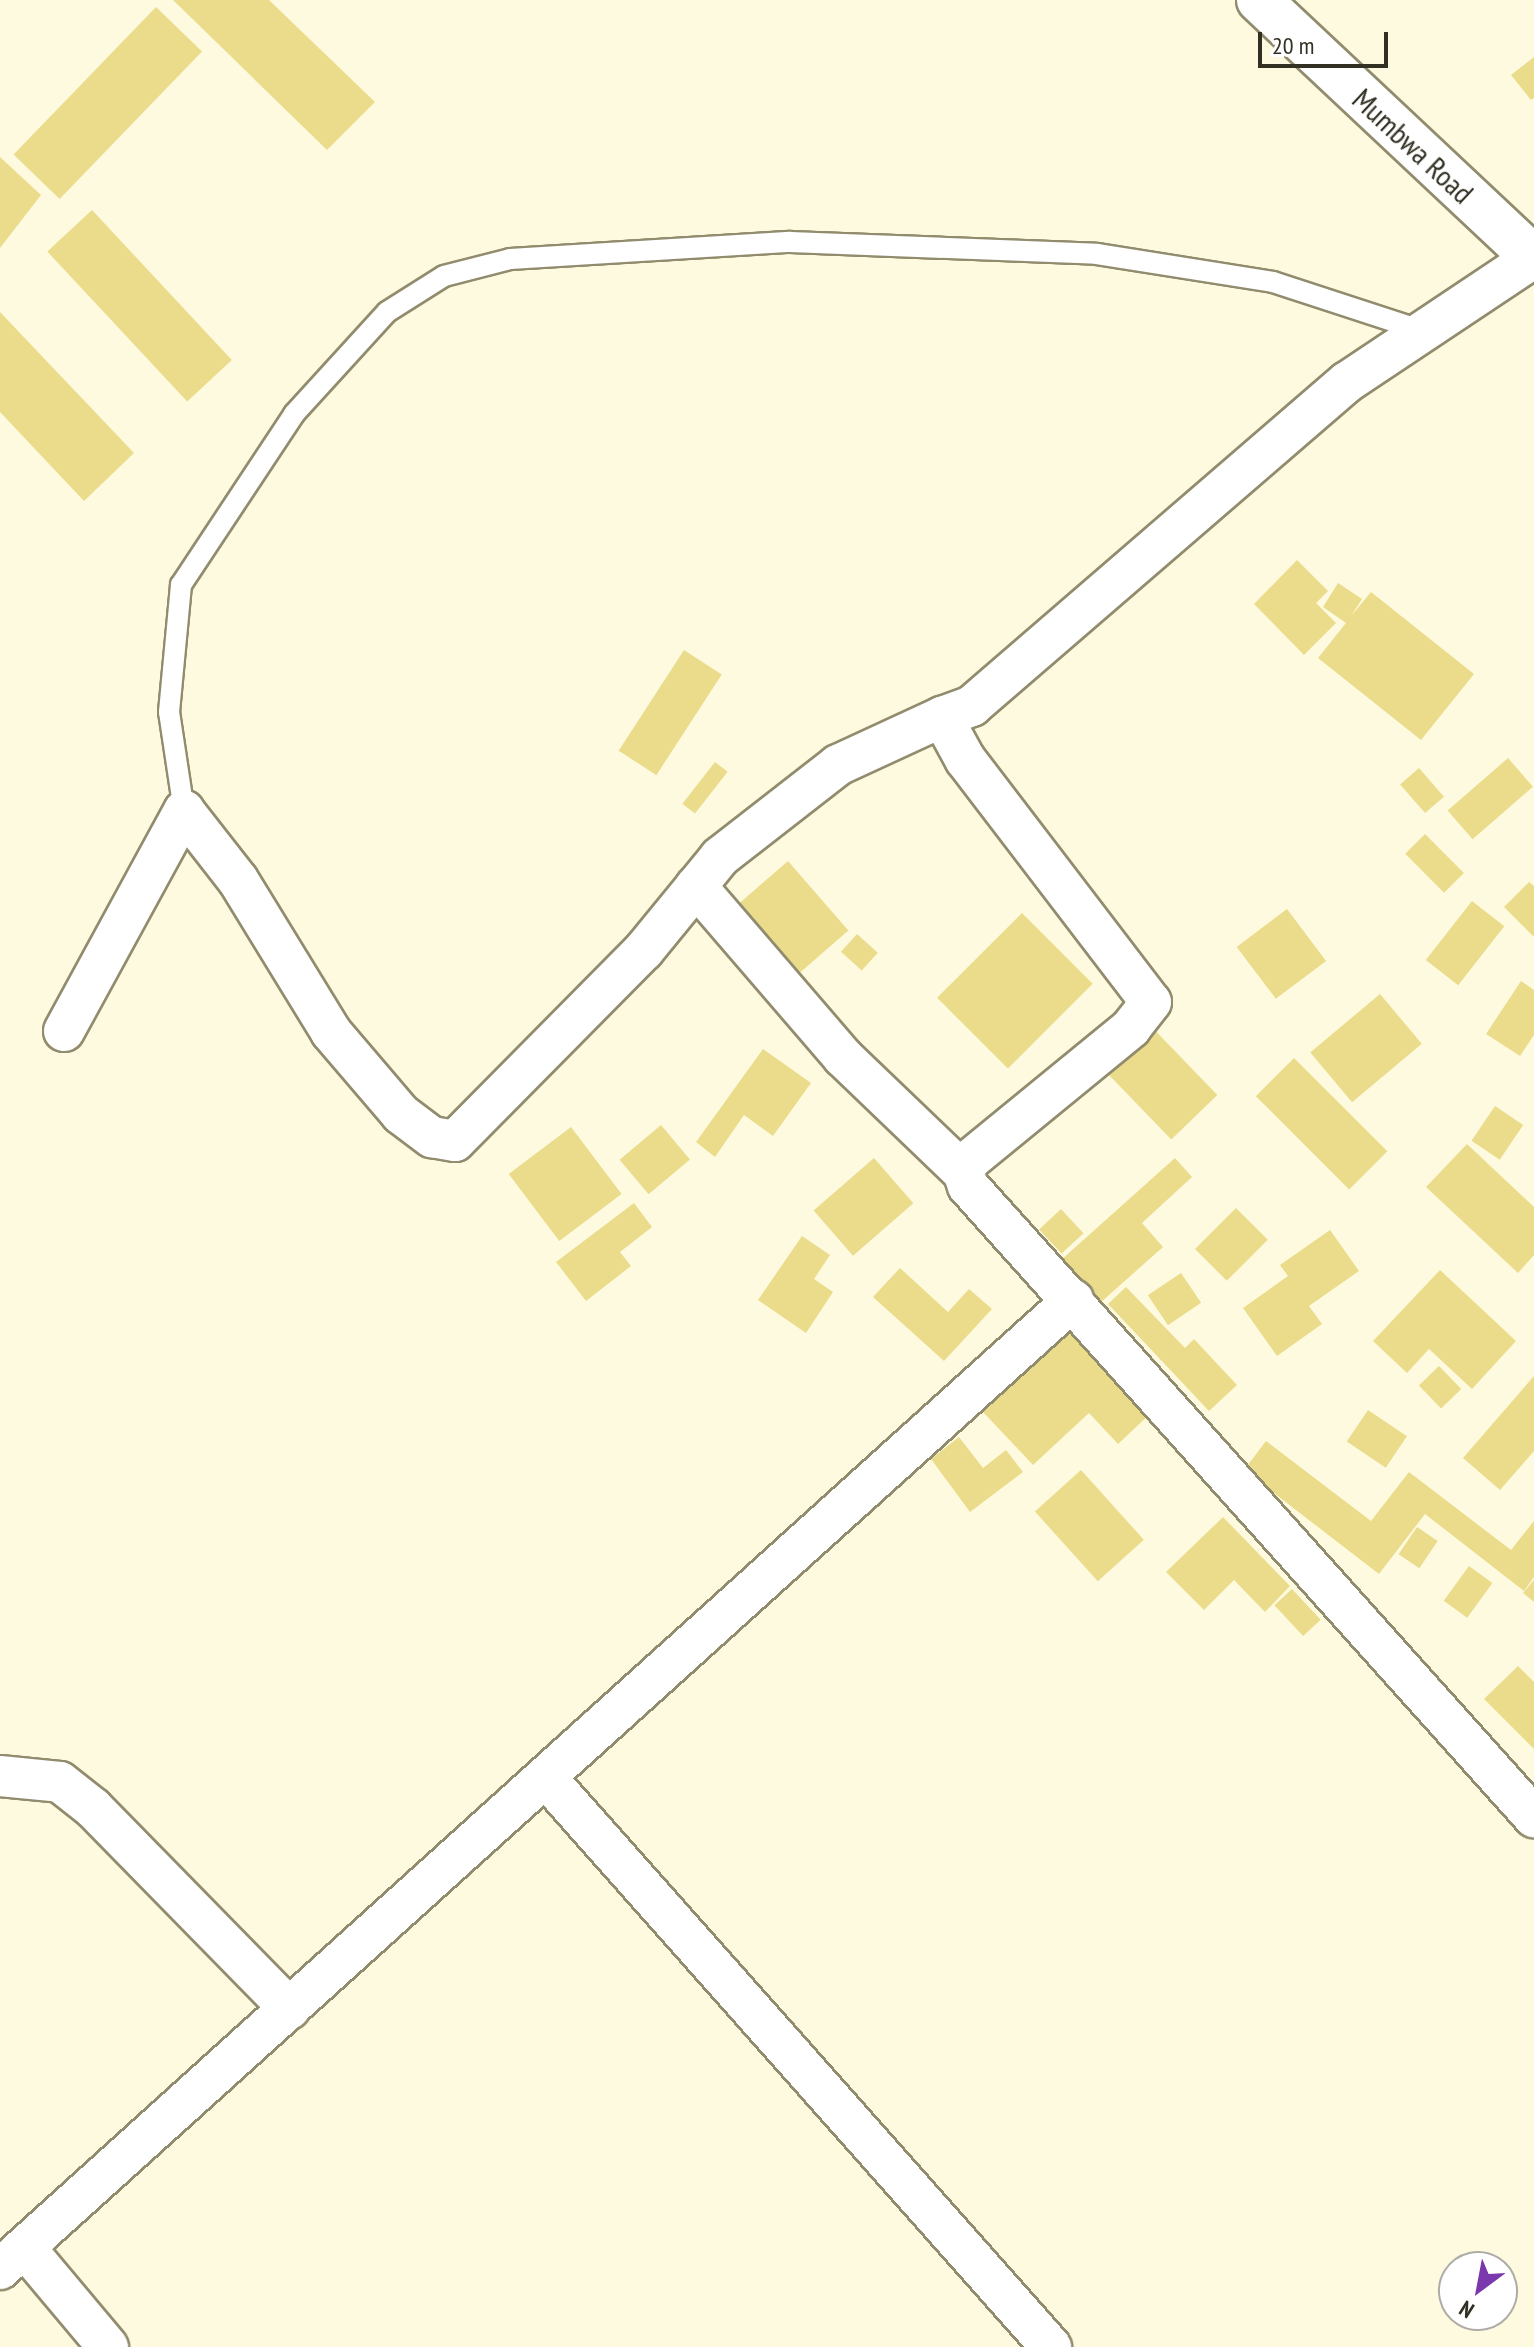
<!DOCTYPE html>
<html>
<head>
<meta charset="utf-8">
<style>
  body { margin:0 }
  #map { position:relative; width:1534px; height:2347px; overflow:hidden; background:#fefadf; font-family:"PT Sans Narrow",sans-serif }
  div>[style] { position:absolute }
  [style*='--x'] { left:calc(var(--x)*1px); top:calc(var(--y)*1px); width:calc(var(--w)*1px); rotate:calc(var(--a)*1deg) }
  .building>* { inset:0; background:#ebdc8c; transform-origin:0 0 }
  .roads { filter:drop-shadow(2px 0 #928c6e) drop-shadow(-2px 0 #928c6e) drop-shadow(0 2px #928c6e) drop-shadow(0 -2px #928c6e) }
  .lane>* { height:20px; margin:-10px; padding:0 10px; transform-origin:10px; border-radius:10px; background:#fff }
  .street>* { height:40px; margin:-20px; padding:0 20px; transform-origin:20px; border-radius:20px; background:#fff }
  .primary>* { height:44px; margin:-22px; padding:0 22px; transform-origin:22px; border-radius:22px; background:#fff }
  span { translate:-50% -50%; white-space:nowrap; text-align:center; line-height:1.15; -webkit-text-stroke:8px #fff; paint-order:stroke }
  .street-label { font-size:30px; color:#323023 }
  .north { position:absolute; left:1438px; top:2251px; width:80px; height:80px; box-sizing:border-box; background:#fff; border:2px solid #adaca7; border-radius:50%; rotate:212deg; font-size:22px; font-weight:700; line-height:32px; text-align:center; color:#323023 }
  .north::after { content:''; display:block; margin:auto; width:28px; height:36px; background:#7b38ad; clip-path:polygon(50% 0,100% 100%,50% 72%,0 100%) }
  .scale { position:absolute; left:1258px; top:32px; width:130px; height:36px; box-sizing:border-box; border:4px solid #323023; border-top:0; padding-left:10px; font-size:24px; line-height:28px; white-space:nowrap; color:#323023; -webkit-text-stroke:6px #fff; paint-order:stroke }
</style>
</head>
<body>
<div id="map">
  <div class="building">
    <div style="clip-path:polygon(173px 0,269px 0,375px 102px,327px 150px)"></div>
    <div style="left:156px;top:7px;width:64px;height:205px;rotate:44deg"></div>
    <div style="clip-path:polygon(1534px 57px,1534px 98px,1531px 100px,1511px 75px)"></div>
    <div style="clip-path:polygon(0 157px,41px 195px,0 248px)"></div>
    <div style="left:92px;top:210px;width:205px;height:61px;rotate:47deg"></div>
    <div style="clip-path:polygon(0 312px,134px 453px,84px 501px,0 412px)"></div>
    <div style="clip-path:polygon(1297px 560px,1328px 591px,1316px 603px,1336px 623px,1304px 655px,1254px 604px)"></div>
    <div style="clip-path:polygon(1338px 583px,1362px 599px,1351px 616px,1371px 592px,1474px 674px,1421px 740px,1318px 658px,1346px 623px,1323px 607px)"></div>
    <div style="left:684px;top:650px;width:45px;height:120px;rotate:33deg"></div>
    <div style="left:1508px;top:758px;width:38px;height:80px;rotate:49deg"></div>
    <div style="left:715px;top:762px;width:16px;height:53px;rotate:38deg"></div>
    <div style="left:1419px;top:768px;width:38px;height:25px;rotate:49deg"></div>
    <div style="left:1425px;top:834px;width:55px;height:28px;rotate:45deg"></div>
    <div style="left:788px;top:861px;width:92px;height:75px;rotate:49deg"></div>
    <div style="clip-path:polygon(1529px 882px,1534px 886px,1534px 937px,1504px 907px)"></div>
    <div style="left:1472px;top:901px;width:41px;height:75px;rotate:38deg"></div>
    <div style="left:1287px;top:909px;width:65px;height:63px;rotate:53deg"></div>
    <div style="left:1022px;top:913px;width:100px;height:120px;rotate:45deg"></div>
    <div style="left:857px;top:934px;width:28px;height:24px;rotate:42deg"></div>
    <div style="clip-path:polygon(1521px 981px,1534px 990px,1534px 1035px,1520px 1056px,1486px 1034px)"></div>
    <div style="left:1380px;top:994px;width:65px;height:91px;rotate:50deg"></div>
    <div style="left:1143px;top:1018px;width:107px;height:64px;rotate:46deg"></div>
    <div style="clip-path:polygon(763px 1049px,811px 1083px,773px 1136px,744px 1115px,715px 1157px,696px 1142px)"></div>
    <div style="left:1294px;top:1058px;width:132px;height:54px;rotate:45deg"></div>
    <div style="left:1495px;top:1106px;width:34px;height:42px;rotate:34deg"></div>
    <div style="left:661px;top:1125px;width:45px;height:54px;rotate:50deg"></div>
    <div style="left:571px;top:1127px;width:84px;height:78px;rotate:53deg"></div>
    <div style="clip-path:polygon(1467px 1144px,1534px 1207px,1534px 1255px,1518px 1273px,1426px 1187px)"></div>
    <div style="left:874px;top:1158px;width:60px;height:80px;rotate:49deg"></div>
    <div style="clip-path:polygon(1175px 1158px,1192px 1177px,1142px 1223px,1163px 1247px,1100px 1303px,1061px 1260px)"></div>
    <div style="clip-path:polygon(634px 1203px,652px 1227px,620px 1252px,631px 1266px,586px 1301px,556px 1262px)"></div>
    <div style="left:1236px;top:1208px;width:45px;height:58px;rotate:45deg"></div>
    <div style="left:1061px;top:1209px;width:33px;height:30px;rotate:47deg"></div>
    <div style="clip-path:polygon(1330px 1230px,1359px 1271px,1309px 1306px,1322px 1324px,1277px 1356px,1243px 1308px,1288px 1276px,1280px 1265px)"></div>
    <div style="clip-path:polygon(802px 1236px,830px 1255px,814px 1279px,833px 1292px,806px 1333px,758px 1300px)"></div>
    <div style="clip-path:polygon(900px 1268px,948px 1312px,969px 1289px,992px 1309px,944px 1361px,873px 1297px)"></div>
    <div style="clip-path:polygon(1440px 1270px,1516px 1341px,1472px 1389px,1429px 1349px,1407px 1373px,1373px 1341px)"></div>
    <div style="left:1181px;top:1273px;width:36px;height:40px;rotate:56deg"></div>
    <div style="clip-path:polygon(1126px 1287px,1185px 1348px,1194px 1339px,1237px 1385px,1209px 1411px,1108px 1304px)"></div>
    <div style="clip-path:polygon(1069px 1329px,1150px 1414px,1118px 1444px,1089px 1413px,1033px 1465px,982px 1411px)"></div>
    <div style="left:1439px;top:1366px;width:32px;height:28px;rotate:46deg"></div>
    <div style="clip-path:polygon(1534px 1376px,1534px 1451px,1500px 1490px,1463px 1458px)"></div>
    <div style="left:1368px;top:1410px;width:47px;height:38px;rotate:34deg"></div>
    <div style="clip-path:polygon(959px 1437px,983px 1468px,1006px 1450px,1023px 1472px,970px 1512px,931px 1459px)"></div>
    <div style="clip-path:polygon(1266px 1441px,1371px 1521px,1409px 1472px,1511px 1550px,1534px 1521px,1534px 1577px,1524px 1591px,1425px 1514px,1379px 1574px,1244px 1470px)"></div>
    <div style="left:1081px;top:1470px;width:94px;height:62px;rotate:48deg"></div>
    <div style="clip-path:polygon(1223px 1517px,1290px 1586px,1265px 1612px,1234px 1580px,1204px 1610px,1166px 1572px)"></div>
    <div style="left:1417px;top:1527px;width:25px;height:33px;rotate:34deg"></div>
    <div style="left:1469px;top:1566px;width:29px;height:43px;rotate:36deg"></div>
    <div style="clip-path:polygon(1534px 1580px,1534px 1602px,1523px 1593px)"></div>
    <div style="left:1292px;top:1589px;width:42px;height:24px;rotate:47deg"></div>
    <div style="clip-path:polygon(1518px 1666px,1534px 1682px,1534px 1749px,1484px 1699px)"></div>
  </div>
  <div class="roads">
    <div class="lane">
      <div style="--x:184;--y:811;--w:100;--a:-98.6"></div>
      <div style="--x:169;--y:712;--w:128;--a:-84.6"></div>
      <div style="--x:181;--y:585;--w:205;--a:-56.5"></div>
      <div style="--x:294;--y:414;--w:138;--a:-47.6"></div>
      <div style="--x:387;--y:312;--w:67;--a:-32.3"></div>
      <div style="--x:444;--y:276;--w:68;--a:-14.4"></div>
      <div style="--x:510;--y:259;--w:281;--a:-3.5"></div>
      <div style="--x:790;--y:242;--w:307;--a:2.2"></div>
      <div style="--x:1097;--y:254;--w:178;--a:9"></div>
      <div style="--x:1273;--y:282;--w:158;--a:18.1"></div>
    </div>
    <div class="street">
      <div style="--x:1533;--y:258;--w:224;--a:146.3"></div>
      <div style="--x:1347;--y:382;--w:496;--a:139.2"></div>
      <div style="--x:972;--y:706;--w:32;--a:160"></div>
      <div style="--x:942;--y:717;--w:48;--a:61.3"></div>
      <div style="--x:965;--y:759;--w:306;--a:52.6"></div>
      <div style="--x:1151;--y:1002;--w:33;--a:128"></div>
      <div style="--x:1131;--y:1028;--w:208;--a:140.7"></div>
      <div style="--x:970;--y:1160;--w:14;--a:120"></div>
      <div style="--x:963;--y:1172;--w:15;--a:70"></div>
      <div style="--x:968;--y:1186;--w:848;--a:48.11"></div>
      <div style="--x:696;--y:886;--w:225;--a:49.3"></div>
      <div style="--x:843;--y:1057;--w:166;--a:43.8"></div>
      <div style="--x:64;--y:1031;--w:251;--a:-61.4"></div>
      <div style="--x:184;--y:811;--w:88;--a:52"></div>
      <div style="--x:238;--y:880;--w:178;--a:58.5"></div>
      <div style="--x:331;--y:1032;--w:108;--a:49.5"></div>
      <div style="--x:401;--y:1114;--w:39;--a:37"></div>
      <div style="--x:432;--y:1137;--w:23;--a:10"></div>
      <div style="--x:455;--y:1141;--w:269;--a:-45.3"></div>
      <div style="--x:644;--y:950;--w:120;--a:-50.7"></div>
      <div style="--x:720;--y:857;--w:150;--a:-37.9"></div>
      <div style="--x:838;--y:765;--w:115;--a:-24.8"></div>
      <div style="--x:0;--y:1776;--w:60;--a:5.7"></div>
      <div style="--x:60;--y:1782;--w:42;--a:38.2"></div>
      <div style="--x:93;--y:1808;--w:281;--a:45.6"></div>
      <div style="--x:548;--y:1780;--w:758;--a:48.42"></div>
      <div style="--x:25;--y:2248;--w:129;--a:50"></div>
      <div style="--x:0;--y:2269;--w:1446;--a:-42.08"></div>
    </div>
    <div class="primary">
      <div style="--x:1259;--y:0;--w:377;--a:43.2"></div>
    </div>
  </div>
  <div class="street-label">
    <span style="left:1413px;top:146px;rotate:43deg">Mumbwa Road</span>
  </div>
  <div class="north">N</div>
  <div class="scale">20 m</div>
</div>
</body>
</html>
